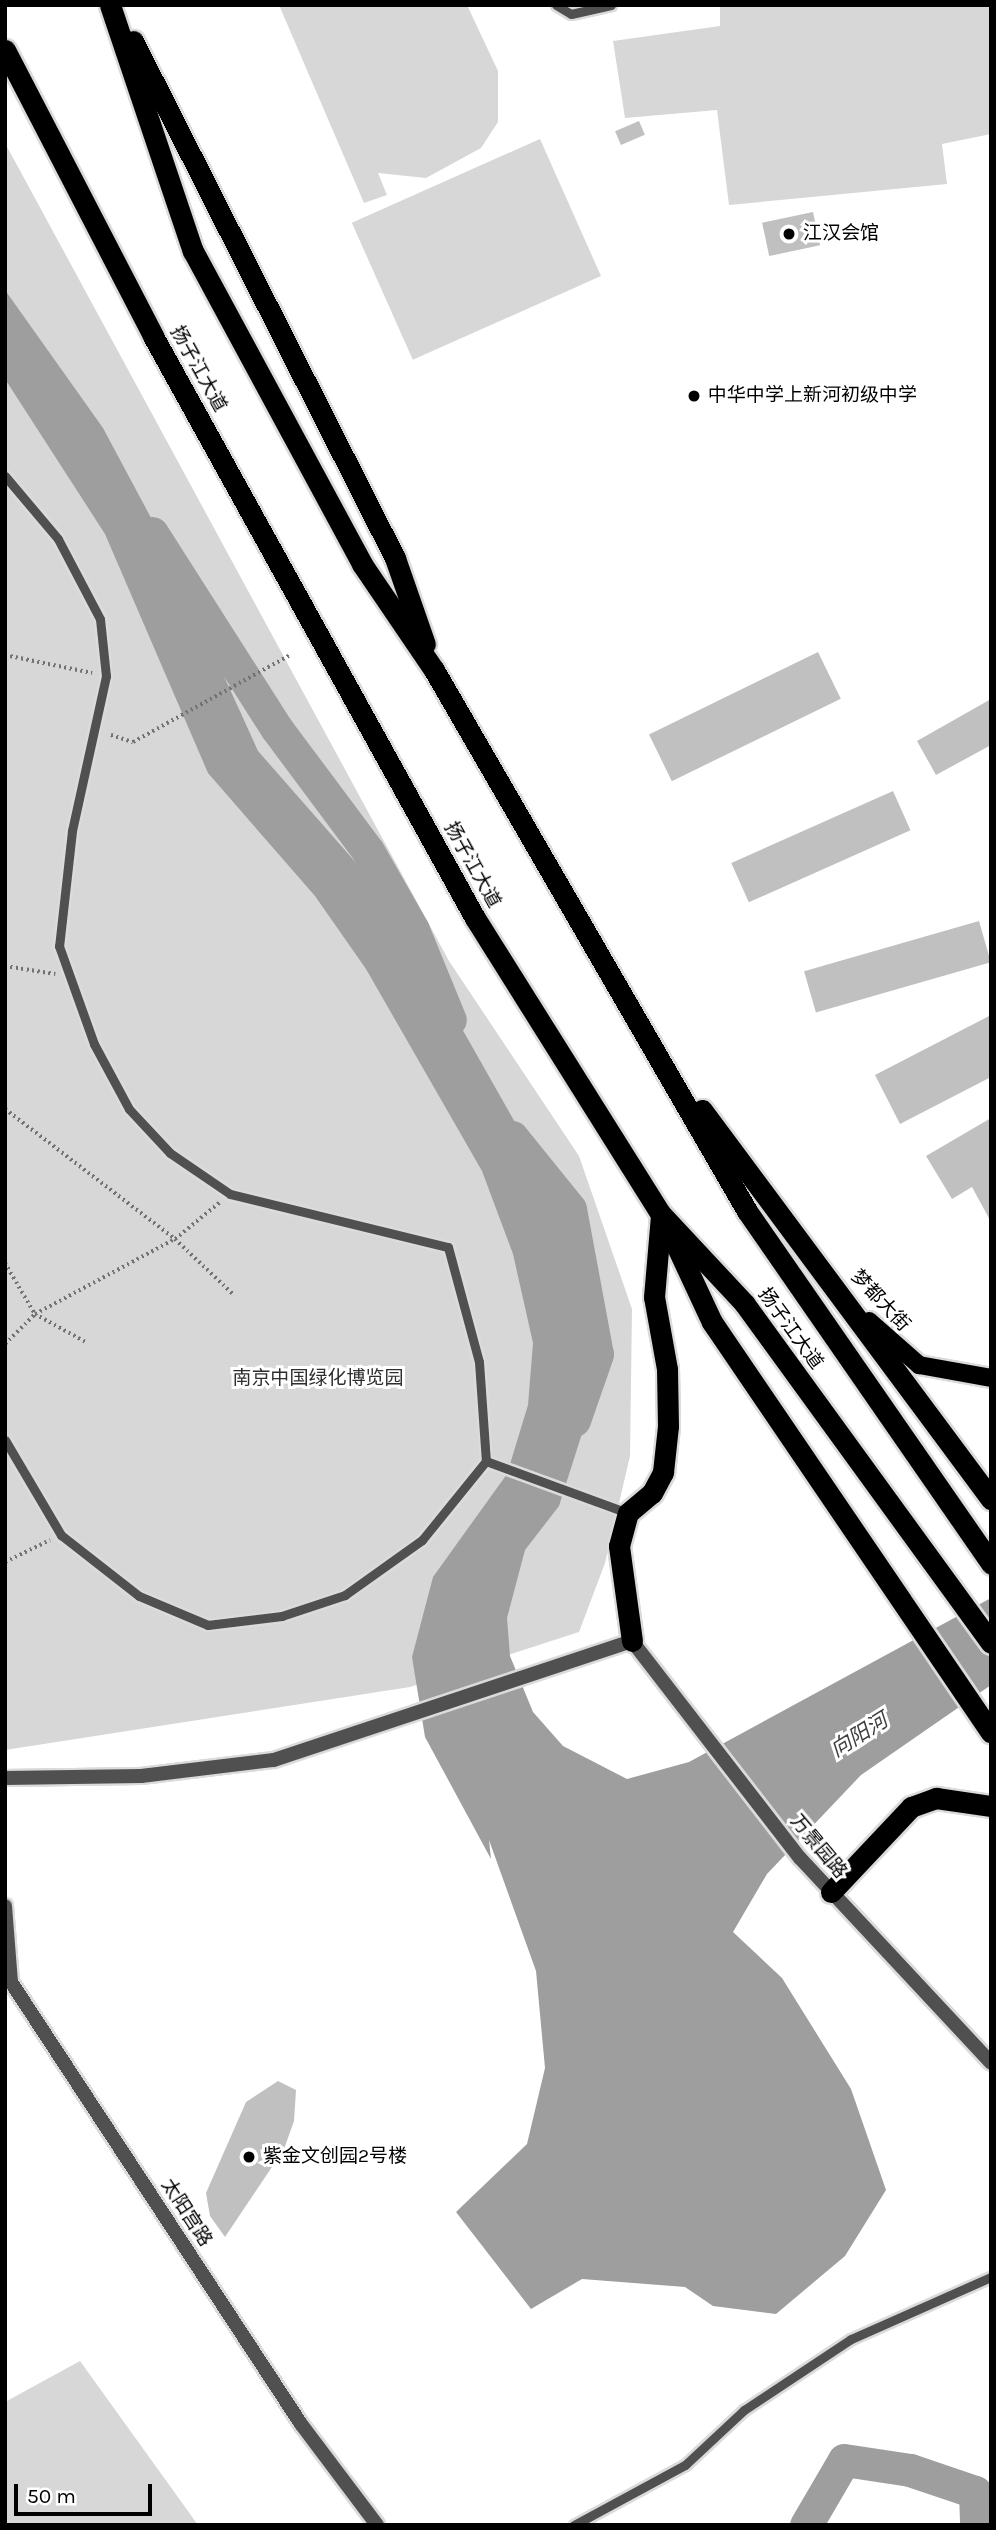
<!DOCTYPE html>
<html>
<head>
<meta charset="utf-8">
<style>
  body { margin:0 }
  #map { position:relative; width:996px; height:2530px; overflow:hidden; background:#fff; font-family:Karla,"Noto Sans SC",sans-serif }
  div>[style] { position:absolute }
  [style*='--x'] { left:calc(var(--x)*1px); top:calc(var(--y)*1px); width:calc(var(--w)*1px); rotate:calc(var(--a)*1deg) }
  .green>* { inset:0; background:#d7d7d7; transform-origin:0 0 }
  .water>* { inset:0; background:#9e9e9e }
  .river>* { height:33px; margin:-16.5px; padding:0 16.5px; transform-origin:16.5px; border-radius:16.5px; background:#9e9e9e }
  .building>* { inset:0; background:#c0c0c0; transform-origin:0 0 }
  .path>* { height:3.5px; margin-top:-1.75px; transform-origin:0; background:repeating-linear-gradient(90deg,#727272 0 2px,transparent 0 5.5px) }
  .roads { filter:drop-shadow(2px 0 #dbdbdb) drop-shadow(-2px 0 #dbdbdb) drop-shadow(0 2px #dbdbdb) drop-shadow(0 -2px #dbdbdb) }
  .lane>* { height:9px; margin:-4.5px; padding:0 4.5px; transform-origin:4.5px; border-radius:4.5px; background:#505050 }
  .street>* { height:14px; margin:-7px; padding:0 7px; transform-origin:7px; border-radius:7px; background:#505050 }
  .primary>* { height:18px; margin:-9px; padding:0 9px; transform-origin:9px; border-radius:9px; background:#000 }
  .highway>* { height:21px; margin:-10.5px; padding:0 10.5px; transform-origin:10.5px; border-radius:10.5px; background:#000 }
  .dots>* { width:19px; height:19px; translate:-50% -50%; box-sizing:border-box; border:4px solid #fff; border-radius:50% }
  span { translate:-50% -50%; white-space:nowrap; text-align:center; line-height:1.15; -webkit-text-stroke:6px #fff; paint-order:stroke }
  .poi-label { font-size:19px; color:#000 }
  .left { translate:0 -50%; text-align:left }
  .street-label { font-size:19px; color:#000 }
  .park-label { font-size:19px; color:#2e2e2e }
  .water-label { font-size:21px; color:#3f3f3f; font-style:italic }
  .frame { position:absolute; inset:0; border:7px solid #000; pointer-events:none }
  .scale { position:absolute; left:14px; top:2484px; width:138px; height:32px; box-sizing:border-box; border:4px solid #000; border-top:0; padding-left:9px; font-size:21px; line-height:24px; white-space:nowrap; color:#000; -webkit-text-stroke:5px #fff; paint-order:stroke }
</style>
</head>
<body>
<div id="map">
  <div class="green">
    <div style="clip-path:polygon(279px 5px,467px 5px,498px 71px,498px 122px,481px 148px,426px 178px,378px 173px,387px 195px,364px 203px)"></div>
    <div style="clip-path:polygon(720px 5px,991px 5px,991px 134px,942px 144px,947px 184px,729px 205px,717px 110px,625px 118px,613px 41px,720px 26px)"></div>
    <div style="left:540px;top:139px;width:150px;height:206px;rotate:66deg"></div>
    <div style="clip-path:polygon(5px 143px,449px 961px,579px 1156px,632px 1309px,630px 1456px,605px 1563px,579px 1632px,410px 1687px,5px 1750px)"></div>
    <div style="clip-path:polygon(80px 2361px,198px 2525px,5px 2525px,5px 2402px)"></div>
  </div>
  <div class="water">
    <div style="clip-path:polygon(5px 290px,103px 428px,157px 529px,258px 751px,358px 865px,414px 944px,533px 1154px,568px 1245px,591px 1354px,585px 1424px,559px 1506px,525px 1550px,507px 1618px,510px 1656px,533px 1712px,563px 1746px,627px 1779px,689px 1762px,991px 1598px,991px 1685px,861px 1775px,767px 1874px,733px 1932px,782px 1978px,851px 2089px,886px 2190px,845px 2256px,776px 2314px,713px 2306px,685px 2287px,582px 2279px,531px 2309px,456px 2212px,527px 2144px,545px 2068px,536px 1971px,489px 1840px,491px 1859px,425px 1737px,412px 1657px,433px 1577px,507px 1474px,528px 1405px,533px 1343px,513px 1254px,482px 1171px,366px 969px,315px 896px,208px 773px,105px 534px,5px 379px)"></div>
  </div>
  <div class="river">
    <div style="--x:152;--y:533;--w:232;--a:57.5"></div>
    <div style="--x:277;--y:729;--w:152;--a:53.3"></div>
    <div style="--x:368;--y:851;--w:91;--a:60.3"></div>
    <div style="--x:413;--y:930;--w:97;--a:67.7"></div>
    <div style="--x:512;--y:1137;--w:92;--a:51.1"></div>
    <div style="--x:570;--y:1209;--w:147;--a:79.5"></div>
    <div style="--x:597;--y:1354;--w:70;--a:109.2"></div>
    <div style="--x:806;--y:2525;--w:75;--a:-59.7"></div>
    <div style="--x:844;--y:2460;--w:67;--a:8.6"></div>
    <div style="--x:910;--y:2470;--w:69;--a:18.7"></div>
    <div style="--x:975;--y:2492;--w:33;--a:88"></div>
  </div>
  <div class="building">
    <div style="left:639px;top:121px;width:15px;height:26px;rotate:67deg"></div>
    <div style="left:813px;top:212px;width:34px;height:52px;rotate:78deg"></div>
    <div style="left:818px;top:652px;width:52px;height:188px;rotate:64deg"></div>
    <div style="clip-path:polygon(991px 699px,991px 745px,936px 775px,917px 741px)"></div>
    <div style="left:893px;top:791px;width:43px;height:177px;rotate:66deg"></div>
    <div style="left:979px;top:921px;width:43px;height:182px;rotate:74deg"></div>
    <div style="clip-path:polygon(991px 1015px,991px 1077px,900px 1124px,875px 1075px)"></div>
    <div style="clip-path:polygon(991px 1118px,991px 1222px,972px 1187px,952px 1199px,926px 1156px)"></div>
    <div style="clip-path:polygon(278px 2081px,296px 2090px,294px 2121px,284px 2149px,225px 2237px,210px 2216px,206px 2193px,246px 2102px)"></div>
  </div>
  <div class="path">
    <div style="--x:5;--y:655;--w:89;--a:11.7"></div>
    <div style="--x:111;--y:735;--w:23;--a:18"></div>
    <div style="--x:133;--y:742;--w:179;--a:-29"></div>
    <div style="--x:5;--y:966;--w:51;--a:9.1"></div>
    <div style="--x:5;--y:1109;--w:214;--a:37.4"></div>
    <div style="--x:175;--y:1239;--w:81;--a:43.5"></div>
    <div style="--x:5;--y:1263;--w:59;--a:59.5"></div>
    <div style="--x:35;--y:1314;--w:58;--a:28.8"></div>
    <div style="--x:5;--y:1344;--w:42;--a:-45"></div>
    <div style="--x:35;--y:1314;--w:159;--a:-28.2"></div>
    <div style="--x:175;--y:1239;--w:58;--a:-39.4"></div>
    <div style="--x:5;--y:1562;--w:50;--a:-26.1"></div>
  </div>
  <div class="roads">
    <div class="lane">
      <div style="--x:556;--y:5;--w:17;--a:31"></div>
      <div style="--x:571;--y:14;--w:41;--a:-12.7"></div>
      <div style="--x:5;--y:476;--w:82;--a:49.9"></div>
      <div style="--x:58;--y:539;--w:90;--a:62.3"></div>
      <div style="--x:100;--y:619;--w:57;--a:84"></div>
      <div style="--x:106;--y:676;--w:159;--a:102.4"></div>
      <div style="--x:72;--y:831;--w:116;--a:96.4"></div>
      <div style="--x:59;--y:946;--w:104;--a:70.3"></div>
      <div style="--x:94;--y:1044;--w:74;--a:61.7"></div>
      <div style="--x:129;--y:1109;--w:60;--a:47"></div>
      <div style="--x:170;--y:1153;--w:73;--a:34.3"></div>
      <div style="--x:230;--y:1194;--w:224;--a:13.7"></div>
      <div style="--x:448;--y:1247;--w:119;--a:74.9"></div>
      <div style="--x:479;--y:1362;--w:99;--a:86"></div>
      <div style="--x:486;--y:1461;--w:102;--a:129"></div>
      <div style="--x:422;--y:1540;--w:95;--a:144.5"></div>
      <div style="--x:345;--y:1595;--w:66;--a:161.6"></div>
      <div style="--x:282;--y:1616;--w:75;--a:173.1"></div>
      <div style="--x:208;--y:1625;--w:75;--a:-157.2"></div>
      <div style="--x:139;--y:1596;--w:99;--a:-142"></div>
      <div style="--x:61;--y:1535;--w:110;--a:-120.5"></div>
      <div style="--x:486;--y:1461;--w:151;--a:20.1"></div>
      <div style="--x:574;--y:2525;--w:126;--a:-28.4"></div>
      <div style="--x:685;--y:2465;--w:81;--a:-43"></div>
      <div style="--x:744;--y:2410;--w:128;--a:-33.6"></div>
      <div style="--x:851;--y:2339;--w:153;--a:-23.9"></div>
    </div>
    <div class="street">
      <div style="--x:5;--y:1778;--w:136;--a:-0.8"></div>
      <div style="--x:141;--y:1776;--w:134;--a:-6.9"></div>
      <div style="--x:274;--y:1760;--w:377;--a:-18.4"></div>
      <div style="--x:632;--y:1641;--w:274;--a:52.3"></div>
      <div style="--x:800;--y:1858;--w:280;--a:47"></div>
      <div style="--x:5;--y:1906;--w:76;--a:85.5"></div>
      <div style="--x:11;--y:1982;--w:529;--a:56.73"></div>
      <div style="--x:301;--y:2424;--w:126;--a:53"></div>
    </div>
    <div class="primary">
      <div style="--x:869;--y:1321;--w:67;--a:41.3"></div>
      <div style="--x:919;--y:1365;--w:73;--a:10.2"></div>
    </div>
    <div class="highway">
      <div style="--x:110;--y:5;--w:260;--a:71.4"></div>
      <div style="--x:193;--y:251;--w:356;--a:61.6"></div>
      <div style="--x:362;--y:564;--w:128;--a:55.8"></div>
      <div style="--x:434;--y:670;--w:625;--a:59.95"></div>
      <div style="--x:747;--y:1211;--w:429;--a:55.3"></div>
      <div style="--x:133;--y:41;--w:580;--a:63.13"></div>
      <div style="--x:395;--y:558;--w:91;--a:70.8"></div>
      <div style="--x:5;--y:50;--w:322;--a:62.6"></div>
      <div style="--x:153;--y:336;--w:665;--a:61.05"></div>
      <div style="--x:475;--y:918;--w:350;--a:57.9"></div>
      <div style="--x:661;--y:1214;--w:122;--a:47"></div>
      <div style="--x:744;--y:1303;--w:420;--a:54"></div>
      <div style="--x:702;--y:1110;--w:485;--a:53.4"></div>
      <div style="--x:670;--y:1232;--w:99;--a:65"></div>
      <div style="--x:712;--y:1322;--w:496;--a:55.8"></div>
      <div style="--x:632;--y:1641;--w:96;--a:-97.8"></div>
      <div style="--x:619;--y:1546;--w:34;--a:-75"></div>
      <div style="--x:628;--y:1513;--w:31;--a:-40"></div>
      <div style="--x:652;--y:1493;--w:24;--a:-62"></div>
      <div style="--x:663;--y:1472;--w:46;--a:-83.8"></div>
      <div style="--x:668;--y:1426;--w:57;--a:-91"></div>
      <div style="--x:667;--y:1369;--w:73;--a:-100.2"></div>
      <div style="--x:654;--y:1297;--w:81;--a:-85.1"></div>
      <div style="--x:831;--y:1892;--w:117;--a:-46.7"></div>
      <div style="--x:911;--y:1807;--w:27;--a:-20"></div>
      <div style="--x:936;--y:1798;--w:56;--a:8.3"></div>
    </div>
  </div>
  <div class="dots">
    <div style="left:789px;top:234px;background:#000"></div>
    <div style="left:694px;top:396px;background:#000"></div>
    <div style="left:249px;top:2157px;background:#000"></div>
  </div>
  <div class="poi-label">
    <span class="left" style="left:803px;top:234px">江汉会馆</span>
    <span class="left" style="left:708px;top:396px">中华中学上新河初级中学</span>
    <span class="left" style="left:263px;top:2157px">紫金文创园2号楼</span>
  </div>
  <div class="street-label">
    <span style="left:198px;top:369px;rotate:61deg">扬子江大道</span>
    <span style="left:472px;top:865px;rotate:61deg">扬子江大道</span>
    <span style="left:880px;top:1301px;rotate:47deg">梦都大街</span>
    <span style="left:790px;top:1329px;rotate:54deg">扬子江大道</span>
    <span style="left:818px;top:1847px;rotate:50deg">万景园路</span>
    <span style="left:186px;top:2213px;rotate:57deg">太阳宫路</span>
  </div>
  <div class="park-label">
    <span style="left:318px;top:1379px">南京中国绿化博览园</span>
  </div>
  <div class="water-label">
    <span style="left:859px;top:1735px;rotate:-32deg">向阳河</span>
  </div>
  <div class="frame"></div>
  <div class="scale">50 m</div>
</div>
</body>
</html>
